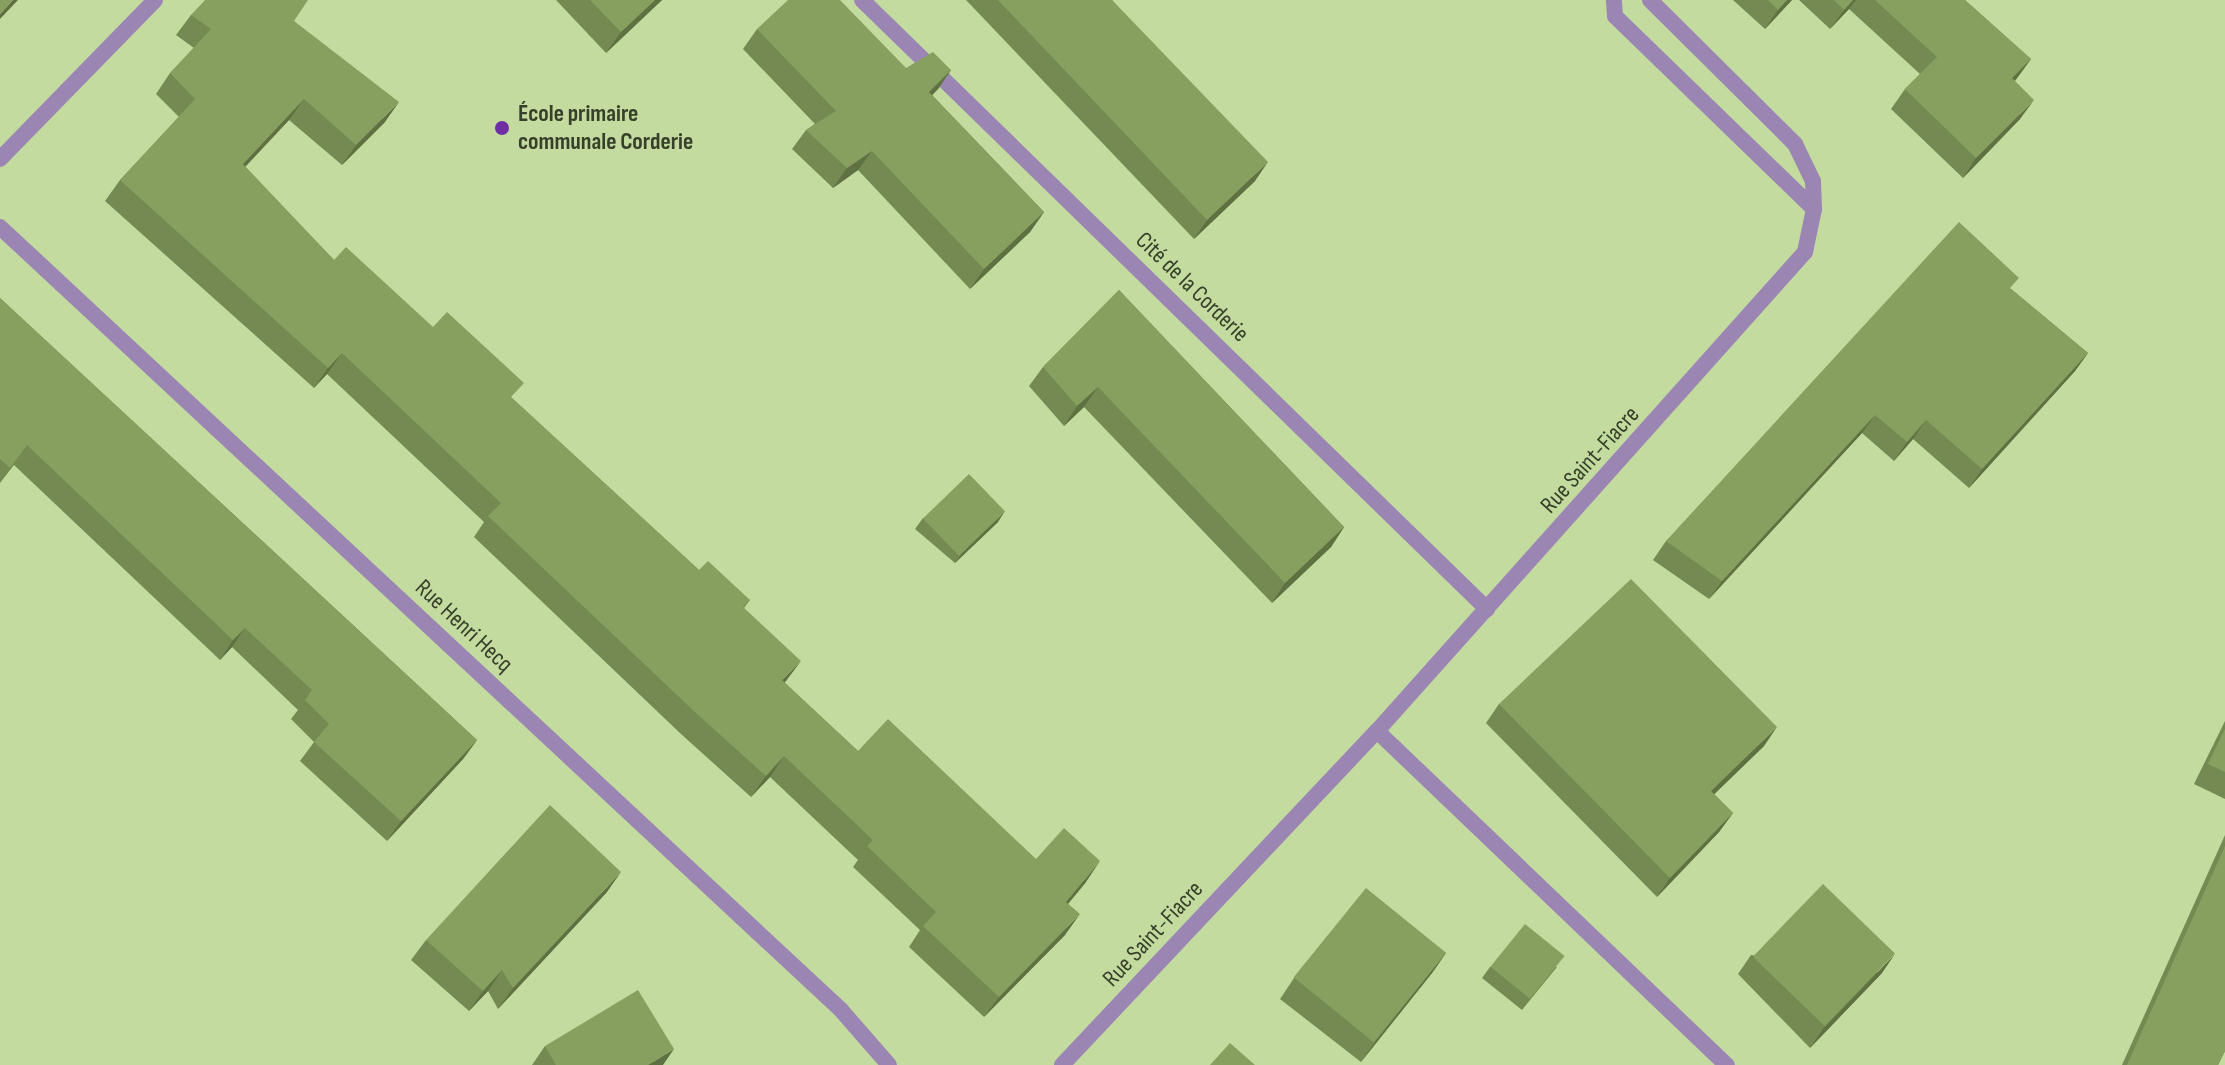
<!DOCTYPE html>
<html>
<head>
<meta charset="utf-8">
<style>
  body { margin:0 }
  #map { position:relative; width:2225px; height:1065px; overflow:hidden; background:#c4dba0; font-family:"Sofia Sans Condensed",sans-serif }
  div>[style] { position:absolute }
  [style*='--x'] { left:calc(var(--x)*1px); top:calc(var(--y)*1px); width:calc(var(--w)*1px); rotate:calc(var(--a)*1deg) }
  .street>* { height:16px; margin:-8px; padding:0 8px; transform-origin:8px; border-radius:8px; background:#9b86b3 }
  .wall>* { inset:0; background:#758a52 }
  .shaded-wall>* { inset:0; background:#5f7042 }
  .building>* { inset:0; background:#88a05f; transform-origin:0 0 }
  .dots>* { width:22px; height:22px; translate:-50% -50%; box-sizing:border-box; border:4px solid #c4dba0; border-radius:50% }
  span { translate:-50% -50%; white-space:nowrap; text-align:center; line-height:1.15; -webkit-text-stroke:8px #c4dba0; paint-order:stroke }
  .poi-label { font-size:24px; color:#374029; font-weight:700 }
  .left { translate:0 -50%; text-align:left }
  .street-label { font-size:24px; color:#374029 }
</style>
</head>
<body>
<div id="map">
  <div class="street">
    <div style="--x:862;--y:0;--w:873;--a:44.26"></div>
    <div style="--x:1650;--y:0;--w:204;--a:44.8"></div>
    <div style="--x:1795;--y:144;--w:41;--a:64.1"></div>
    <div style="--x:1813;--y:181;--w:28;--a:88"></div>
    <div style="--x:0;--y:159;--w:222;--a:-45.7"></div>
    <div style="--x:0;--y:227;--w:1149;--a:42.95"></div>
    <div style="--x:841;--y:1010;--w:73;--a:48.9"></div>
    <div style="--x:1377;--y:731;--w:484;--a:43.7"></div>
    <div style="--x:1062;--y:1065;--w:459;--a:-46.7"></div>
    <div style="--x:1377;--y:731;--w:642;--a:-48.22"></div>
    <div style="--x:1805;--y:252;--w:44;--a:-78.2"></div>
    <div style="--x:1814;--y:209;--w:277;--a:-135.9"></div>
    <div style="--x:1615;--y:16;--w:16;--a:-94"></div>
  </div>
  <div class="wall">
    <div style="clip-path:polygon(556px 0,662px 0,606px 53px)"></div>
    <div style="clip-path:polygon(966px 0,1112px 0,1255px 181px,1194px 239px)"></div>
    <div style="clip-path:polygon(1733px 0,1792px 0,1765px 29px)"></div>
    <div style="clip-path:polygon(1799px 0,1965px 0,2031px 59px,2015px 81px,2020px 119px,1963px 178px,1891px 109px,1905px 89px,1920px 74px,1849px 9px,1830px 29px)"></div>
    <div style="clip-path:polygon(191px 15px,294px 21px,385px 122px,342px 165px,289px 120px,245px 167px,334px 260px,513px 399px,699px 570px,750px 600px,744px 608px,785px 683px,858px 751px,1036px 859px,1086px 882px,1068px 904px,1065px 935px,984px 1017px,909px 947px,920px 930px,853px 867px,858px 860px,770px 777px,751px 797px,681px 734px,474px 537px,484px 522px,327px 374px,314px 388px,105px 201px,120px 180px,179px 117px,156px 94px,170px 73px,194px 48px,176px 35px)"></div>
    <div style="clip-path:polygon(757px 29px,906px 68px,951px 70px,938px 89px,932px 95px,1044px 212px,1030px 232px,970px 289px,858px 170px,833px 188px,792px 149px,806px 130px,815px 124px,743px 49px)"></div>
    <div style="clip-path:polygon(2011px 289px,2088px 353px,2075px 371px,1969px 488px,1913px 439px,1894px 461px,1862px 433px,1709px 599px,1653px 560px,1666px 541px)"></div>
    <div style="clip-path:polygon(1119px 290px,1344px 527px,1331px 547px,1272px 603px,1084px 407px,1064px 426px,1029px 386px,1043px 367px)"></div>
    <div style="clip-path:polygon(0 298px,477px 740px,463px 759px,387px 841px,300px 761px,314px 742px,291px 719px,298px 710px,232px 647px,220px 660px,14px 465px,0 483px)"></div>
    <div style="clip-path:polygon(923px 518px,998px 522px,955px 563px,915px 529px)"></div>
    <div style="clip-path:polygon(1499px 704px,1764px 746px,1714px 794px,1733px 813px,1719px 832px,1657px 897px,1486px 723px)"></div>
    <div style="clip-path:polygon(2225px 721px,2225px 799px,2194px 784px)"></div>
    <div style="clip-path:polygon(2225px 835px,2225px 1051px,2218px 1065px,2122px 1065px)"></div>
    <div style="clip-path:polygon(607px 892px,498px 1009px,488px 991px,469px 1011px,411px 960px,426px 940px)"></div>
    <div style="clip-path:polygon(1446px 953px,1432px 973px,1361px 1062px,1280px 999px,1294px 978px)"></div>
    <div style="clip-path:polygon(1751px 955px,1882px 973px,1810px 1048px,1738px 974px)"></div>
    <div style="clip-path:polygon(1490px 967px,1557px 967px,1522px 1010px,1482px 978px)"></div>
    <div style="clip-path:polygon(545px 1046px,663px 1065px,532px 1065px)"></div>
  </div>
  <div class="shaded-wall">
    <div style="clip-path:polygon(13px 0,18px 0,0 19px,0 14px)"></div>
    <div style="clip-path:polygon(655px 0,662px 0,606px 53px,621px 32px)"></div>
    <div style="clip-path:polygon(1787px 0,1792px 0,1765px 29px,1778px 10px)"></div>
    <div style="clip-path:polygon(1853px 0,1856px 0,1849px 9px,1830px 29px,1844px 10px)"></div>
    <div style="clip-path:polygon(2031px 59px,2017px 78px,1998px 98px,2012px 78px)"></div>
    <div style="clip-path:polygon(951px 70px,938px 89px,916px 112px,929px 92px)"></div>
    <div style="clip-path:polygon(304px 99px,289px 120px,228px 185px,243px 164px)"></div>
    <div style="clip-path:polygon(2034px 100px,2020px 119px,1963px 178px,1976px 158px)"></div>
    <div style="clip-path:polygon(399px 102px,385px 122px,342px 165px,356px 145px)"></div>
    <div style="clip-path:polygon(872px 151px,858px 170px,833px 188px,847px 168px)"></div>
    <div style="clip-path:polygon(1268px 162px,1255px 181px,1194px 239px,1207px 220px)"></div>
    <div style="clip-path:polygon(1044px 212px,1030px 232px,970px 289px,984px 269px)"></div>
    <div style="clip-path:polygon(342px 353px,327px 374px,314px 388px,328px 368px)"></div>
    <div style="clip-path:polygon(2088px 353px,2075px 371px,1969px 488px,1982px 469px)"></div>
    <div style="clip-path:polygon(1098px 387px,1084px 407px,1064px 426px,1077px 406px)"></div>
    <div style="clip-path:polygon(1875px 415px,1862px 433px,1709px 599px,1722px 581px)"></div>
    <div style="clip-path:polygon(1926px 420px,1913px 439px,1894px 461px,1907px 442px)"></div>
    <div style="clip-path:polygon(1005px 511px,998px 522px,955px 563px,963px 552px)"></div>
    <div style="clip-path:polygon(1344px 527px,1331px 547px,1272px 603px,1285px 583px)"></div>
    <div style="clip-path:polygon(245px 628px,232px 647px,220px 660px,233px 640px)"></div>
    <div style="clip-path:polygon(801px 661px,786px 681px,768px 701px,782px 680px)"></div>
    <div style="clip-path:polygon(1777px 727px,1764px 746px,1698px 810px,1711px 791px)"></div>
    <div style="clip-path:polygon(477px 740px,463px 759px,387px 841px,401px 821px)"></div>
    <div style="clip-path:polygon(784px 756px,770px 777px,751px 797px,766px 776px)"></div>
    <div style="clip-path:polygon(1733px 813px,1719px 832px,1657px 897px,1670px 878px)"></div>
    <div style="clip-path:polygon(1100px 861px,1086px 882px,1052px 923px,1066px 902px)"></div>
    <div style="clip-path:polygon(621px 872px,607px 892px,498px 1009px,513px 988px)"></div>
    <div style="clip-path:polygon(1080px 914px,1065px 935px,984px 1017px,999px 997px)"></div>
    <div style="clip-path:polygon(1446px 953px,1432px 973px,1361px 1062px,1375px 1042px)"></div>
    <div style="clip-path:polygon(1895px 954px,1882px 973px,1810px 1048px,1823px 1029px)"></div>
    <div style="clip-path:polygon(502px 970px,488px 991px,469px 1011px,483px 991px)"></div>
    <div style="clip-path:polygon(674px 1049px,663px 1065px,648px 1065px)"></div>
  </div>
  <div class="building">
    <div style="clip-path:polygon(0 0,13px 0,0 14px)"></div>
    <div style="clip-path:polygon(205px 0,308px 0,294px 21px,399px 102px,356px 145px,304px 99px,243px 164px,334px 260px,346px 247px,433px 327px,447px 312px,524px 383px,511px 397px,699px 570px,708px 561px,750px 600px,743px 607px,801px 661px,782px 680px,858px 751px,888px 719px,1036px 859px,1064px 828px,1100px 861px,1066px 902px,1080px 914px,999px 997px,923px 926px,936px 912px,867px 846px,873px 840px,784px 756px,766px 776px,696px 713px,488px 516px,501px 503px,342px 353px,328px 368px,120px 180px,195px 99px,170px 73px,211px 29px,191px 15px)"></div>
    <div style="clip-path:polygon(590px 0,655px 0,621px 32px)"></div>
    <div style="clip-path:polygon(788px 0,840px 0,906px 68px,933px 52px,951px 70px,929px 92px,1044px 212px,984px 269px,872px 151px,847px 168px,806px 130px,836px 111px,757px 29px)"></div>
    <div style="clip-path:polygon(998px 0,1112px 0,1268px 162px,1207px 220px)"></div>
    <div style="clip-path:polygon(1768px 0,1787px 0,1778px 10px)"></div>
    <div style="clip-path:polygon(1834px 0,1853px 0,1844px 10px)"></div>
    <div style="clip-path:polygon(1875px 0,1965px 0,2031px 59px,2012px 78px,2034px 100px,1976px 158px,1905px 89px,1937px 57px)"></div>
    <div style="clip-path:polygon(1959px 222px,2019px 278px,2010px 288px,2088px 353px,1982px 469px,1926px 420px,1907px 442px,1875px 415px,1722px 581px,1666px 541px)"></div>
    <div style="clip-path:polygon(1119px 290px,1344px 527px,1285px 583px,1098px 387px,1077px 406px,1043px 367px)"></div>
    <div style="clip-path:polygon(0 298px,477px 740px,401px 821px,314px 742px,329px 724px,305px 700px,312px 690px,245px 628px,233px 640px,27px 445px,10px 468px,0 459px)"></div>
    <div style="left:969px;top:474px;width:52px;height:64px;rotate:46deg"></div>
    <div style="clip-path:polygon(1631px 579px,1777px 727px,1711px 791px,1733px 813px,1670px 878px,1499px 704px)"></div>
    <div style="clip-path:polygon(2225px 729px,2225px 772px,2208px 764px)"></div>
    <div style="clip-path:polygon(550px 805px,621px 872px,513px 988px,502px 970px,483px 991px,426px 940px)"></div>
    <div style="clip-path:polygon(2225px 846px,2225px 1051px,2218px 1065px,2127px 1065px)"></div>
    <div style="left:1823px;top:884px;width:100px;height:101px;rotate:44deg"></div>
    <div style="left:1366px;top:888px;width:103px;height:115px;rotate:39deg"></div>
    <div style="left:1525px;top:924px;width:51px;height:55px;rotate:39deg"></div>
    <div style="clip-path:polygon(638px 990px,674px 1049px,648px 1065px,556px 1065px,545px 1046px)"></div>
    <div style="clip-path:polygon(1230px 1043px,1255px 1065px,1210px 1065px)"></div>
  </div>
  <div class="dots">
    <div style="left:502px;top:128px;background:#6f2ea3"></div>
  </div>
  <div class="poi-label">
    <span class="left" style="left:518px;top:128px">École primaire<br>communale Corderie</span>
  </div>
  <div class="street-label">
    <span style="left:1192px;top:287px;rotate:44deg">Cité de la Corderie</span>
    <span style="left:1590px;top:460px;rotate:-48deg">Rue Saint-Fiacre</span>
    <span style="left:464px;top:626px;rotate:43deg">Rue Henri Hecq</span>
    <span style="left:1153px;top:934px;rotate:-47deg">Rue Saint-Fiacre</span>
  </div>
</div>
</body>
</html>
